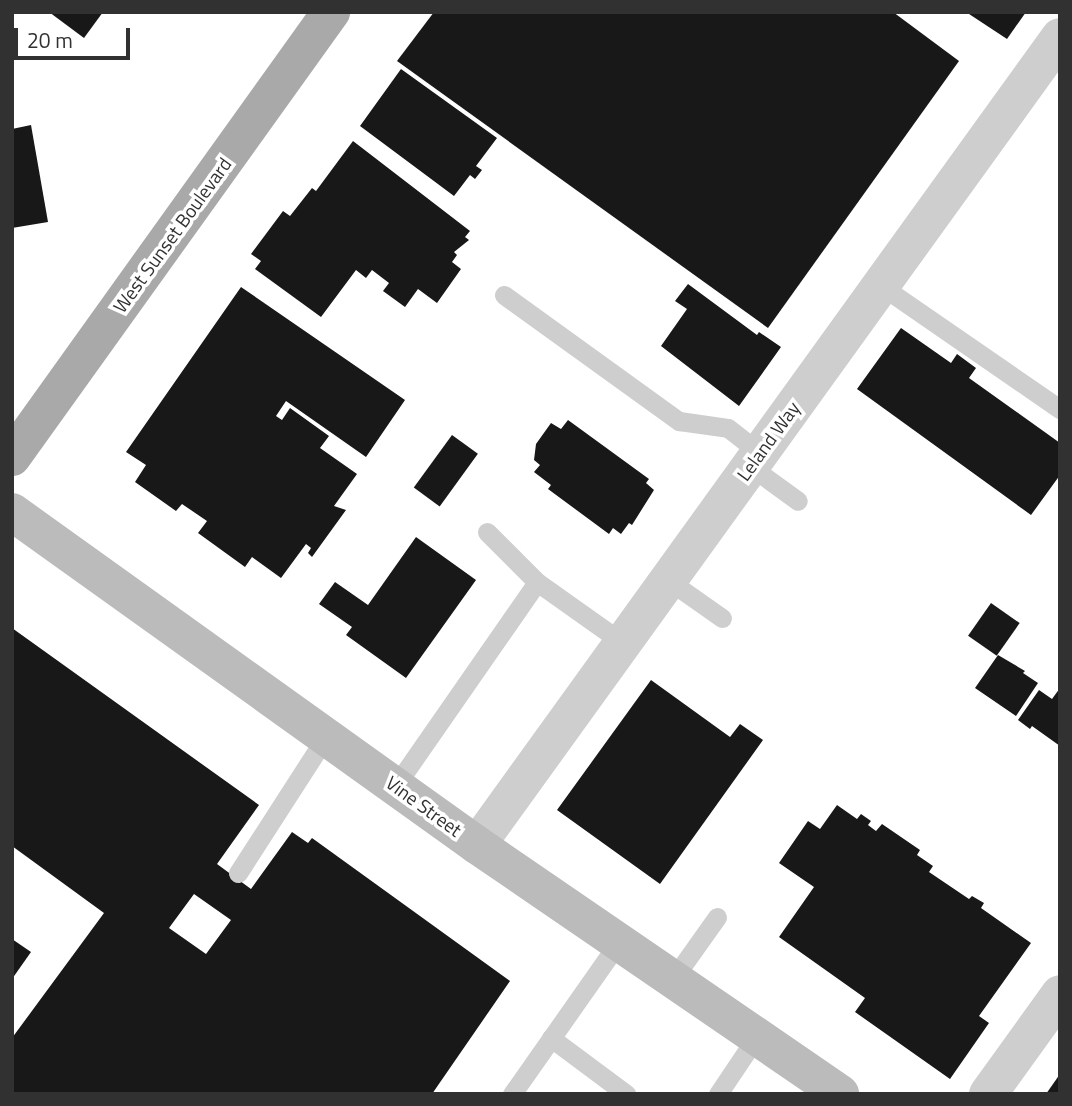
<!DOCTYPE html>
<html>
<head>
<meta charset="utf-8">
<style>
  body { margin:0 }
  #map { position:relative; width:1072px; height:1106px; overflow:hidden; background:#fff; font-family:"Titillium Web",sans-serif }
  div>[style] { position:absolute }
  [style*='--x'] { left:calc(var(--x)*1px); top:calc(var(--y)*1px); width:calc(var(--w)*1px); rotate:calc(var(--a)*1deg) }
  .building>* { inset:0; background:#181818; transform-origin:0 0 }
  .lane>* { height:19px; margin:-9.5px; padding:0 9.5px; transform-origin:9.5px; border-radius:9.5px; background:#cecece }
  .street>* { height:38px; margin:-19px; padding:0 19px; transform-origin:19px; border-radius:19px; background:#cecece }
  .secondary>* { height:38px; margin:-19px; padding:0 19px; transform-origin:19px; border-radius:19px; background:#bbb }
  .primary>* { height:38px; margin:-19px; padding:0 19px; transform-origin:19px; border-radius:19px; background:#a9a9a9 }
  span { translate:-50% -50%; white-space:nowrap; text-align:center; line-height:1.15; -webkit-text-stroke:7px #fff; paint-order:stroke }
  .street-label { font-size:19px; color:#313131 }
  .frame { position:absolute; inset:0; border:14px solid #313131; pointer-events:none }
  .scale { position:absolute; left:14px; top:28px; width:116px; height:32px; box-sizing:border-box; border:4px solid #313131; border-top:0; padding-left:9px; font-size:21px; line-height:24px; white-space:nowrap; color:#313131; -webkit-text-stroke:5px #fff; paint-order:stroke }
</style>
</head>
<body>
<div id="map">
  <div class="building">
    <div style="clip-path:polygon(49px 12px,103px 12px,84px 38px)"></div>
    <div style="clip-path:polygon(434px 12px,893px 12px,959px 61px,768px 328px,397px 61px)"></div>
    <div style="clip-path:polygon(966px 12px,1026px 12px,1007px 39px)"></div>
    <div style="clip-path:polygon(401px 69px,497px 138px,476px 166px,482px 170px,475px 179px,470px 175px,454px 196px,360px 126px)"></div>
    <div style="clip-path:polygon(31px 125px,48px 222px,12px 228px,12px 129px)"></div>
    <div style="clip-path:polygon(353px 141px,470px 231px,465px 237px,469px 240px,454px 252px,457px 255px,452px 262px,461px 269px,437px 303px,418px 289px,405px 307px,383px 291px,389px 283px,372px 270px,366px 278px,356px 270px,321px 317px,255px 269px,261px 261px,251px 254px,283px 211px,290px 216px,312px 188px,316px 191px)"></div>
    <div style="clip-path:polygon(688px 284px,757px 335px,759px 332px,781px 347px,739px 406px,661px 346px,687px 309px,675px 301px)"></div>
    <div style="clip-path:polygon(241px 287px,405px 400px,366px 457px,286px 401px,276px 416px,282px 420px,290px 408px,329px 436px,320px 448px,357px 474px,334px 506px,346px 510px,312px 557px,308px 553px,311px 548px,306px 544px,281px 578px,252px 557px,245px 567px,198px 533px,207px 521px,182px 504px,176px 511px,135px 482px,146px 465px,126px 452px)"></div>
    <div style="clip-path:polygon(901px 328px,951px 363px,957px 354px,976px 368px,969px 378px,1060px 443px,1060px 475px,1031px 515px,857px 389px)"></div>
    <div style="clip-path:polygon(568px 420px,649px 479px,646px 483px,654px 490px,632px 525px,629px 523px,621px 534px,613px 528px,609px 534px,548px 489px,551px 485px,534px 472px,540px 465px,534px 460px,536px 444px,551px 423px,561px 429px)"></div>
    <div style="left:452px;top:435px;width:32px;height:65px;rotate:36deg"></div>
    <div style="clip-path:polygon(416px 537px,476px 580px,406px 678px,346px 635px,352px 627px,319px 604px,335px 582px,368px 605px)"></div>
    <div style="left:991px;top:603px;width:35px;height:40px;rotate:35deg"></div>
    <div style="clip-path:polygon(evenodd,12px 628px,259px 805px,217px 864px,251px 889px,292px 832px,308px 843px,312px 838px,510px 981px,432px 1094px,12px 1094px,12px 1038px,104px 913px,12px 846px,12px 628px,194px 894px,231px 920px,206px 954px,169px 928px,194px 894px)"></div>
    <div style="clip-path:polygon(998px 655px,1025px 671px,1023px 673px,1038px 683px,1016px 716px,975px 688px)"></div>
    <div style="clip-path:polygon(651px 680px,730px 737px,740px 724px,763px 740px,660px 884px,557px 810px)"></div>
    <div style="clip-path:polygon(1060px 688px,1060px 746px,1032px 726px,1030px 729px,1018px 720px,1039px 690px,1052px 699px)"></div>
    <div style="clip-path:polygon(837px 805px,857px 819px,861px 814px,871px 821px,868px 825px,876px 831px,882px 824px,920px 850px,917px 855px,933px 866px,929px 872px,969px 899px,972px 896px,984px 903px,981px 908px,1031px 943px,979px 1016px,989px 1023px,950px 1079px,855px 1012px,865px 998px,779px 937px,814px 887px,779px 863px,808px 821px,820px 829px)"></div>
    <div style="clip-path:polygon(12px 939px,31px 952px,12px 979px)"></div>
    <div style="clip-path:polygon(1060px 1074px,1060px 1094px,1046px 1094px)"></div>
  </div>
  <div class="lane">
    <div style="--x:880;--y:285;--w:219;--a:34.6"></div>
    <div style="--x:504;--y:295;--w:216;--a:35.8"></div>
    <div style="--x:679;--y:421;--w:49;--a:8.1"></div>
    <div style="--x:728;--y:428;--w:41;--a:38"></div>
    <div style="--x:750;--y:466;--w:59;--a:36.1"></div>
    <div style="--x:487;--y:532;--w:71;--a:45"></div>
    <div style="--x:537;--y:582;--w:105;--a:35.3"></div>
    <div style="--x:668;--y:580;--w:66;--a:35.1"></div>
    <div style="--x:396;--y:785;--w:247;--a:-55.2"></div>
    <div style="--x:238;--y:873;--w:164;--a:-57.2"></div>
    <div style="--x:673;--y:979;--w:76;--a:-54.6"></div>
    <div style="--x:551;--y:1038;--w:94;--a:36.7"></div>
    <div style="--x:512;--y:1094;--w:186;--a:-54.9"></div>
    <div style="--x:718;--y:1094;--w:70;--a:-56.1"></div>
  </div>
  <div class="street">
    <div style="--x:477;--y:845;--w:996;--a:-54.19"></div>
    <div style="--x:988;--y:1094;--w:123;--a:-54.2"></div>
  </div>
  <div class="secondary">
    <div style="--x:12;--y:512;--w:572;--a:35.61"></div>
    <div style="--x:477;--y:845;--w:440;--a:34.4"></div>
  </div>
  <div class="primary">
    <div style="--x:12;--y:457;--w:548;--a:-54.37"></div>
  </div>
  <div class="street-label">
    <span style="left:172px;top:235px;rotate:-54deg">West Sunset Boulevard</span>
    <span style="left:768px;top:441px;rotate:-54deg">Leland Way</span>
    <span style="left:424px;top:806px;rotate:36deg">Vine Street</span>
  </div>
  <div class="frame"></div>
  <div class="scale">20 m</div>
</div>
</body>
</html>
